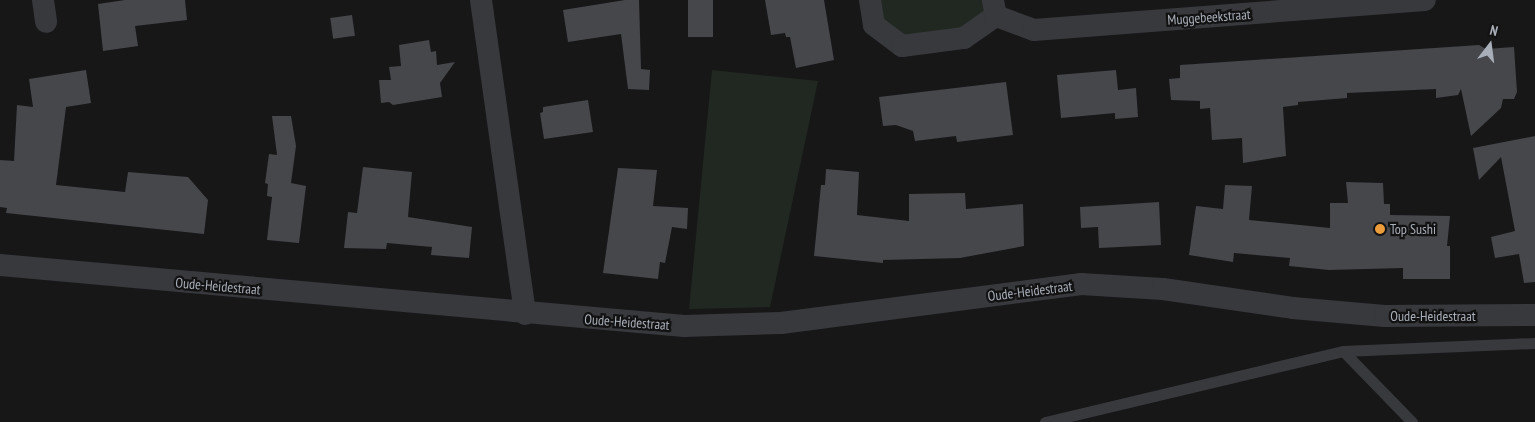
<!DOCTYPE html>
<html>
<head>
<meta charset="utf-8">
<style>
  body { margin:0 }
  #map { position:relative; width:1535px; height:422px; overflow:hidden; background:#171718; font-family:"PT Sans Narrow",sans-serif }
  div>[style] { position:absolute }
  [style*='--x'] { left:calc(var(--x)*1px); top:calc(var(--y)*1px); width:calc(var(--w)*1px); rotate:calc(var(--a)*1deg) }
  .green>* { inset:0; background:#212821 }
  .building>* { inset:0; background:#46474b; transform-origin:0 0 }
  .lane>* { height:11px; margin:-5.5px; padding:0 5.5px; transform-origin:5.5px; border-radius:5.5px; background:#38393d }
  .street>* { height:22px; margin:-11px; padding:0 11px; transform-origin:11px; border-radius:11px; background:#38393d }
  .dots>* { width:14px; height:14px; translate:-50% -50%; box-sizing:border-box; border:2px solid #121213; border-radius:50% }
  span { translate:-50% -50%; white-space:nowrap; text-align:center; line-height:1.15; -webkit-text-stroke:4.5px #121213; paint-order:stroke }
  .street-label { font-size:14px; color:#a9afb8 }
  .poi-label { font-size:14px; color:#a9afb8 }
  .left { translate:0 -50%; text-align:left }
  .north { position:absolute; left:1465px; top:20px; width:50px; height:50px; -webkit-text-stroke:4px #121213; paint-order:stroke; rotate:15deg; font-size:14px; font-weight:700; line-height:20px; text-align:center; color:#a9afb8 }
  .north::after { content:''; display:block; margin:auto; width:18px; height:22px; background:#a9afb8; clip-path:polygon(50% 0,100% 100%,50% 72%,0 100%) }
</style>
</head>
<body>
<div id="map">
  <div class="green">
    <div style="clip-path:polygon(870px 0,993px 0,996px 16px,902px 46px)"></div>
    <div style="clip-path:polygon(712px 70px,818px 81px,770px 307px,689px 309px)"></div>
  </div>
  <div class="building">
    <div style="clip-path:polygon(125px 0,185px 0,187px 20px,135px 26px,138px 46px,103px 51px,98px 4px)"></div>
    <div style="clip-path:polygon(625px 0,639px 0,641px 69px,650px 70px,649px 90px,628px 89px,621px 34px,568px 42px,563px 10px)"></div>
    <div style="left:688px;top:0;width:25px;height:37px"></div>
    <div style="clip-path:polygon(765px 0,824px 0,834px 60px,796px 68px,790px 37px,786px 37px,785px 33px,771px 35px)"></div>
    <div style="left:352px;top:15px;width:21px;height:22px;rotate:82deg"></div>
    <div style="clip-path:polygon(429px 40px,431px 52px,436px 51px,437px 65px,455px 62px,440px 83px,442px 97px,393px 105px,389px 102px,381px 103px,379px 80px,391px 80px,389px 67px,401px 66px,399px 45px)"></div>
    <div style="clip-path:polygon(1479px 45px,1486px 49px,1514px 47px,1517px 92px,1514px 99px,1503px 99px,1501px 108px,1471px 136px,1461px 89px,1458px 95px,1436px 98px,1436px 89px,1347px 93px,1347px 98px,1298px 102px,1298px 105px,1283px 107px,1286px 156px,1243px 163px,1242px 138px,1212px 140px,1210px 108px,1200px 109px,1200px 101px,1171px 100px,1169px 79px,1180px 78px,1180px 65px)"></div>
    <div style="clip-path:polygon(86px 70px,91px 103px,66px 107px,56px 185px,125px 192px,128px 172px,188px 177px,208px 200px,204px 234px,6px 213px,7px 208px,0 207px,0 160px,14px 161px,17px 105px,33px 107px,29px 79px)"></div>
    <div style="clip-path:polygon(1116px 70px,1118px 90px,1136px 88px,1138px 117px,1115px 119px,1115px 113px,1061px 118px,1057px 75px)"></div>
    <div style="clip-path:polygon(1006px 82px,1013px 135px,957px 142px,956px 136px,915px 141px,913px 131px,896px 125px,883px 126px,879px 97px)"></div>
    <div style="clip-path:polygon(588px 100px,593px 132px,544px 139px,540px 113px,543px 112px,543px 107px)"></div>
    <div style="clip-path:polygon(272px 116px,291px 116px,296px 146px,291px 183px,306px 186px,299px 243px,267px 240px,272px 197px,267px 196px,268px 184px,265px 183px,269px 154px,277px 155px)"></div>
    <div style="clip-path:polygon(1535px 136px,1535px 282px,1524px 283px,1519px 254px,1495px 258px,1491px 237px,1515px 231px,1501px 157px,1479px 180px,1473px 148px)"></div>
    <div style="clip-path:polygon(363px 167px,412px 172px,408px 217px,472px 227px,469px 258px,431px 255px,432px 247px,387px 243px,386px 249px,344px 248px,348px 212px,357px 213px)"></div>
    <div style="clip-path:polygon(618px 168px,657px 170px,653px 206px,688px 208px,687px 229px,672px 227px,665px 263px,660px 262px,658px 279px,603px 273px)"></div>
    <div style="clip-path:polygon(826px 169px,859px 172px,857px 215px,909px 221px,909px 194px,965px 193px,966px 209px,1023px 204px,1024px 246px,960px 258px,883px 260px,883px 263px,814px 256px,821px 185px,825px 185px)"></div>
    <div style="clip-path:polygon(1346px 182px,1383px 183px,1384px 204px,1390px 204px,1390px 215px,1450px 216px,1447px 246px,1450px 246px,1450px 279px,1403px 279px,1403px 268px,1329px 270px,1289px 266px,1290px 258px,1234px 253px,1233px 262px,1189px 255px,1196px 206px,1223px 209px,1225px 185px,1252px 186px,1249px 220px,1330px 228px,1330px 203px,1348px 203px)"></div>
    <div style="clip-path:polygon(1159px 202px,1161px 245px,1099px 248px,1098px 227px,1081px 228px,1080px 207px)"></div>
  </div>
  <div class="lane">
    <div style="--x:1343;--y:351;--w:192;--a:-2.4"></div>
    <div style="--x:1045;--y:422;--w:306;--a:-13.4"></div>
    <div style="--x:1343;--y:351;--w:99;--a:45.8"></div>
  </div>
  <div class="street">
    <div style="--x:43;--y:0;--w:22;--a:82"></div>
    <div style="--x:481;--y:0;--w:317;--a:82"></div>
    <div style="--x:870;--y:0;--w:25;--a:81"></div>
    <div style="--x:874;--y:25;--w:35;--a:37"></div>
    <div style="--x:902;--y:46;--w:63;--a:-7.4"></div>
    <div style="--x:964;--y:38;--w:39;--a:-35"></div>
    <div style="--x:996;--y:16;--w:16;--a:-101"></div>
    <div style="--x:996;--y:16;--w:40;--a:20.2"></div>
    <div style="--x:1034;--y:30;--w:392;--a:-4.4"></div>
    <div style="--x:0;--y:265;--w:687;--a:5.1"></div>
    <div style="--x:684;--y:326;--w:97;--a:-1.8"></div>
    <div style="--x:781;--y:323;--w:303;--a:-7.4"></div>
    <div style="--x:1081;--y:284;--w:82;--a:3.5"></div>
    <div style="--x:1163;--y:289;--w:131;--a:8.3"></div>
    <div style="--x:1293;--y:308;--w:92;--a:5"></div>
    <div style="--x:1385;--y:316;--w:150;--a:-0.4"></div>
  </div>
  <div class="dots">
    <div style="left:1380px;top:229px;background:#ec9c3b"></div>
  </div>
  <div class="street-label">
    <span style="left:1209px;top:17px;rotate:-4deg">Muggebeekstraat</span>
    <span style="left:218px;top:286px;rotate:5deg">Oude-Heidestraat</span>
    <span style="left:1030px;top:291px;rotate:-7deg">Oude-Heidestraat</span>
    <span style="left:1433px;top:316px">Oude-Heidestraat</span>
    <span style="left:627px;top:322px;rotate:4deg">Oude-Heidestraat</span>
  </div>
  <div class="poi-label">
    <span class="left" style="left:1390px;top:229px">Top Sushi</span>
  </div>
  <div class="north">N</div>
</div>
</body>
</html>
